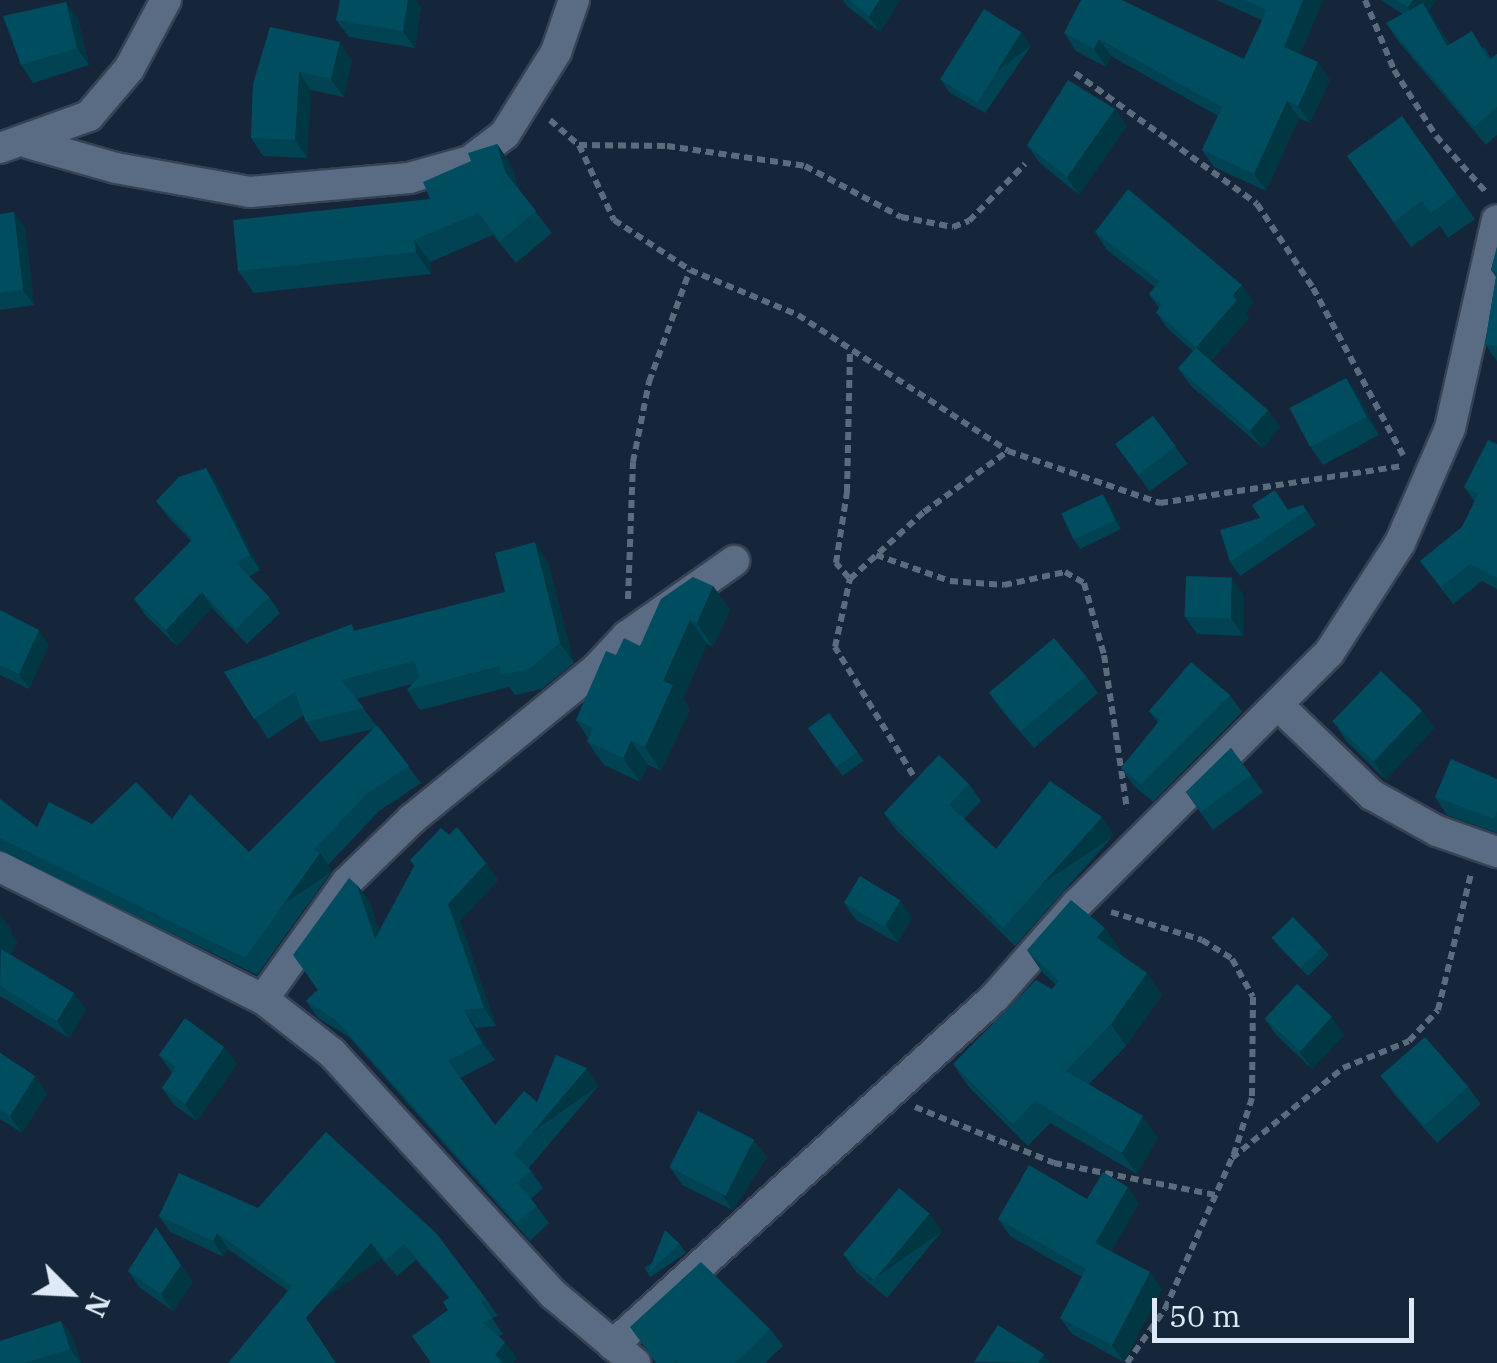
<!DOCTYPE html>
<html>
<head>
<meta charset="utf-8">
<style>
  body { margin:0 }
  #map { position:relative; width:1497px; height:1363px; overflow:hidden; background:#16263a; font-family:"IBM Plex Serif",serif }
  div>[style] { position:absolute }
  [style*='--x'] { left:calc(var(--x)*1px); top:calc(var(--y)*1px); width:calc(var(--w)*1px); rotate:calc(var(--a)*1deg) }
  .path>* { height:6px; margin-top:-3px; transform-origin:0; background:repeating-linear-gradient(90deg,#5d6c7d 0 8px,transparent 0 13px) }
  .roads { filter:drop-shadow(2px 0 #374354) drop-shadow(-2px 0 #374354) drop-shadow(0 2px #374354) drop-shadow(0 -2px #374354) }
  .street>* { height:30px; margin:-15px; padding:0 15px; transform-origin:15px; border-radius:15px; background:#596c83 }
  .wall>* { inset:0; background:#014253; transform-origin:0 0 }
  .shaded-wall>* { inset:0; background:#013643; transform-origin:0 0 }
  .building>* { inset:0; background:#014d60; transform-origin:0 0 }
  span { translate:-50% -50%; white-space:nowrap; text-align:center; line-height:1.15; -webkit-text-stroke:8px #16263a; paint-order:stroke }
  .north { position:absolute; left:20px; top:1243px; width:100px; height:100px; -webkit-text-stroke:8px #16263a; paint-order:stroke; rotate:114deg; font-size:28px; font-weight:700; line-height:40px; text-align:center; color:#dde9f6 }
  .north::after { content:''; display:block; margin:auto; width:35px; height:45px; background:#dde9f6; clip-path:polygon(50% 0,100% 100%,50% 72%,0 100%) }
  .scale { position:absolute; left:1152px; top:1298px; width:262px; height:45px; box-sizing:border-box; border:5px solid #dde9f6; border-top:0; padding-left:12px; font-size:30px; line-height:35px; white-space:nowrap; color:#dde9f6; -webkit-text-stroke:8px #16263a; paint-order:stroke }
</style>
</head>
<body>
<div id="map">
  <div class="path">
    <div style="--x:1365;--y:0;--w:76;--a:67.5"></div>
    <div style="--x:1394;--y:70;--w:78;--a:57.5"></div>
    <div style="--x:1436;--y:136;--w:74;--a:48.3"></div>
    <div style="--x:1075;--y:73;--w:224;--a:35.7"></div>
    <div style="--x:1257;--y:204;--w:101;--a:56.3"></div>
    <div style="--x:1313;--y:288;--w:190;--a:61.7"></div>
    <div style="--x:550;--y:120;--w:38;--a:41"></div>
    <div style="--x:579;--y:145;--w:83;--a:65"></div>
    <div style="--x:614;--y:220;--w:91;--a:33.3"></div>
    <div style="--x:690;--y:270;--w:117;--a:22.6"></div>
    <div style="--x:798;--y:315;--w:250;--a:32.9"></div>
    <div style="--x:579;--y:145;--w:88;--a:0.7"></div>
    <div style="--x:667;--y:146;--w:139;--a:8.2"></div>
    <div style="--x:805;--y:166;--w:109;--a:28"></div>
    <div style="--x:901;--y:217;--w:53;--a:10.9"></div>
    <div style="--x:953;--y:227;--w:17;--a:-21"></div>
    <div style="--x:969;--y:221;--w:80;--a:-45.5"></div>
    <div style="--x:876;--y:555;--w:78;--a:19.4"></div>
    <div style="--x:950;--y:581;--w:54;--a:4.2"></div>
    <div style="--x:1004;--y:585;--w:62;--a:-12"></div>
    <div style="--x:1065;--y:572;--w:22;--a:30"></div>
    <div style="--x:1084;--y:583;--w:75;--a:74.5"></div>
    <div style="--x:1104;--y:655;--w:156;--a:81.5"></div>
    <div style="--x:849;--y:578;--w:20;--a:-131"></div>
    <div style="--x:836;--y:563;--w:72;--a:-81.2"></div>
    <div style="--x:847;--y:492;--w:141;--a:-88.8"></div>
    <div style="--x:628;--y:599;--w:137;--a:-87.9"></div>
    <div style="--x:633;--y:462;--w:82;--a:-78.7"></div>
    <div style="--x:649;--y:382;--w:119;--a:-69.9"></div>
    <div style="--x:913;--y:775;--w:150;--a:-121.4"></div>
    <div style="--x:835;--y:647;--w:70;--a:-77.6"></div>
    <div style="--x:850;--y:579;--w:100;--a:-42.2"></div>
    <div style="--x:924;--y:512;--w:104;--a:-36"></div>
    <div style="--x:1008;--y:451;--w:161;--a:18.9"></div>
    <div style="--x:1160;--y:503;--w:244;--a:-8.7"></div>
    <div style="--x:1111;--y:912;--w:95;--a:17.1"></div>
    <div style="--x:1202;--y:940;--w:36;--a:32"></div>
    <div style="--x:1232;--y:959;--w:43;--a:61.1"></div>
    <div style="--x:1253;--y:997;--w:101;--a:90.6"></div>
    <div style="--x:1252;--y:1098;--w:62;--a:107.9"></div>
    <div style="--x:915;--y:1107;--w:150;--a:21.9"></div>
    <div style="--x:1054;--y:1163;--w:164;--a:11.2"></div>
    <div style="--x:1127;--y:1363;--w:66;--a:-54.9"></div>
    <div style="--x:1165;--y:1309;--w:165;--a:-66.1"></div>
    <div style="--x:1232;--y:1158;--w:143;--a:-39"></div>
    <div style="--x:1343;--y:1068;--w:71;--a:-22.2"></div>
    <div style="--x:1409;--y:1041;--w:42;--a:-46.9"></div>
    <div style="--x:1438;--y:1010;--w:140;--a:-76.4"></div>
  </div>
  <div class="roads">
    <div class="street">
      <div style="--x:28;--y:143;--w:91;--a:15.9"></div>
      <div style="--x:116;--y:168;--w:136;--a:10.2"></div>
      <div style="--x:250;--y:192;--w:160;--a:-5"></div>
      <div style="--x:409;--y:178;--w:63;--a:-15.6"></div>
      <div style="--x:470;--y:161;--w:44;--a:-37.6"></div>
      <div style="--x:505;--y:134;--w:97;--a:-58.1"></div>
      <div style="--x:556;--y:52;--w:55;--a:-70.9"></div>
      <div style="--x:0;--y:148;--w:95;--a:-19.8"></div>
      <div style="--x:89;--y:116;--w:62;--a:-49.6"></div>
      <div style="--x:129;--y:69;--w:78;--a:-61.8"></div>
      <div style="--x:1278;--y:705;--w:130;--a:43.8"></div>
      <div style="--x:1372;--y:795;--w:74;--a:29"></div>
      <div style="--x:1437;--y:831;--w:64;--a:19.3"></div>
      <div style="--x:0;--y:867;--w:294;--a:26.7"></div>
      <div style="--x:263;--y:999;--w:88;--a:38"></div>
      <div style="--x:332;--y:1053;--w:328;--a:47.5"></div>
      <div style="--x:554;--y:1295;--w:106;--a:40"></div>
      <div style="--x:263;--y:999;--w:144;--a:-54.3"></div>
      <div style="--x:347;--y:882;--w:91;--a:-44.1"></div>
      <div style="--x:412;--y:819;--w:236;--a:-39.2"></div>
      <div style="--x:595;--y:670;--w:47;--a:-46.7"></div>
      <div style="--x:627;--y:636;--w:131;--a:-35"></div>
      <div style="--x:613;--y:1345;--w:517;--a:-42.33"></div>
      <div style="--x:995;--y:997;--w:124;--a:-48.6"></div>
      <div style="--x:1077;--y:904;--w:356;--a:-44.9"></div>
      <div style="--x:1329;--y:653;--w:131;--a:-57.2"></div>
      <div style="--x:1400;--y:543;--w:125;--a:-66.5"></div>
      <div style="--x:1450;--y:428;--w:213;--a:-77.3"></div>
    </div>
  </div>
  <div class="wall">
    <div style="clip-path:polygon(843px 0,900px 0,880px 32px,847px 6px)"></div>
    <div style="clip-path:polygon(1216px 0,1323px 0,1300px 54px,1330px 80px,1310px 123px,1299px 118px,1266px 191px,1214px 167px,1202px 150px,1218px 116px,1111px 56px,1106px 67px,1076px 51px,1064px 33px,1244px 59px,1262px 20px)"></div>
    <div style="clip-path:polygon(1381px 0,1436px 0,1429px 11px,1449px 44px,1485px 48px,1491px 59px,1497px 54px,1497px 135px,1486px 145px,1398px 41px,1386px 23px,1403px 14px)"></div>
    <div style="clip-path:polygon(66px 2px,78px 19px,89px 65px,33px 83px,21px 65px)"></div>
    <div style="clip-path:polygon(421px 7px,415px 48px,349px 37px,336px 20px)"></div>
    <div style="clip-path:polygon(1031px 46px,985px 113px,950px 93px,940px 79px)"></div>
    <div style="clip-path:polygon(352px 60px,344px 97px,311px 90px,307px 158px,263px 156px,251px 138px,253px 84px)"></div>
    <div style="clip-path:polygon(1115px 109px,1127px 126px,1079px 195px,1039px 162px,1027px 145px)"></div>
    <div style="clip-path:polygon(1402px 116px,1475px 219px,1448px 238px,1440px 226px,1411px 247px,1347px 156px)"></div>
    <div style="clip-path:polygon(497px 144px,512px 166px,519px 190px,552px 233px,516px 263px,493px 235px,430px 262px,431px 274px,254px 293px,238px 271px,430px 199px,471px 161px)"></div>
    <div style="clip-path:polygon(0 214px,25px 228px,34px 305px,0 310px)"></div>
    <div style="clip-path:polygon(1095px 232px,1254px 302px,1246px 312px,1249px 318px,1211px 361px,1268px 410px,1280px 427px,1263px 448px,1191px 386px,1178px 368px,1193px 351px,1168px 329px,1156px 312px,1159px 308px,1149px 294px,1155px 287px,1107px 250px)"></div>
    <div style="clip-path:polygon(1497px 247px,1497px 361px,1485px 344px,1496px 277px,1491px 270px)"></div>
    <div style="clip-path:polygon(1346px 378px,1358px 395px,1379px 435px,1323px 465px,1311px 448px)"></div>
    <div style="left:1153px;top:416px;width:59px;height:47px;rotate:54deg"></div>
    <div style="clip-path:polygon(1497px 444px,1497px 589px,1482px 581px,1453px 604px,1420px 561px,1462px 527px,1475px 502px,1464px 487px)"></div>
    <div style="clip-path:polygon(206px 468px,217px 484px,260px 570px,249px 577px,269px 597px,280px 613px,247px 644px,212px 608px,177px 646px,145px 615px,134px 599px,191px 541px,167px 516px,156px 501px)"></div>
    <div style="clip-path:polygon(1109px 503px,1121px 529px,1080px 549px,1074px 540px)"></div>
    <div style="clip-path:polygon(1303px 505px,1316px 525px,1240px 576px,1230px 562px,1288px 509px)"></div>
    <div style="clip-path:polygon(548px 562px,574px 663px,542px 689px,515px 695px,509px 687px,420px 710px,407px 690px,412px 684px,356px 699px,421px 783px,379px 811px,328px 865px,332px 871px,257px 975px,0 850px,0 799px,37px 827px,172px 819px,249px 852px,373px 729px,320px 742px,306px 722px,304px 715px,268px 739px,224px 672px,357px 630px,505px 592px)"></div>
    <div style="clip-path:polygon(713px 586px,730px 610px,713px 647px,707px 644px,683px 699px,690px 709px,661px 771px,648px 765px,640px 782px,604px 765px,587px 741px,588px 738px,576px 720px,616px 655px,640px 646px)"></div>
    <div style="clip-path:polygon(1244px 595px,1244px 636px,1197px 634px,1185px 617px)"></div>
    <div style="clip-path:polygon(0 610px,49px 645px,29px 689px,0 675px)"></div>
    <div style="clip-path:polygon(1086px 676px,1098px 693px,1034px 748px,1002px 711px,990px 694px)"></div>
    <div style="clip-path:polygon(1230px 695px,1242px 712px,1153px 802px,1134px 786px,1121px 768px,1158px 723px,1149px 711px)"></div>
    <div style="clip-path:polygon(1422px 711px,1434px 728px,1386px 780px,1347px 742px,1335px 724px)"></div>
    <div style="left:829px;top:713px;width:59px;height:26px;rotate:54deg"></div>
    <div style="clip-path:polygon(1231px 748px,1263px 792px,1213px 830px,1186px 792px)"></div>
    <div style="clip-path:polygon(1497px 779px,1497px 833px,1447px 815px,1435px 797px)"></div>
    <div style="clip-path:polygon(969px 784px,981px 801px,964px 819px,996px 849px,1114px 835px,1015px 946px,896px 830px,884px 813px)"></div>
    <div style="clip-path:polygon(410px 860px,486px 863px,498px 880px,460px 921px,496px 1026px,476px 1028px,495px 1060px,460px 1078px,495px 1125px,537px 1102px,599px 1085px,529px 1168px,543px 1188px,531px 1199px,549px 1223px,530px 1241px,349px 1037px,318px 1018px,306px 1001px,317px 990px,357px 885px,370px 902px,379px 931px,414px 866px)"></div>
    <div style="clip-path:polygon(900px 900px,912px 918px,898px 943px,856px 920px,844px 903px)"></div>
    <div style="clip-path:polygon(0 914px,12px 931px,11px 934px,17px 942px,11px 955px,74px 993px,86px 1010px,69px 1038px,0 996px)"></div>
    <div style="clip-path:polygon(1272px 938px,1322px 947px,1329px 955px,1308px 976px,1278px 946px)"></div>
    <div style="clip-path:polygon(1027px 950px,1121px 950px,1118px 953px,1147px 973px,1162px 995px,1126px 1046px,1089px 1084px,1158px 1138px,1137px 1174px,1050px 1123px,1028px 1146px,968px 1086px,953px 1064px,1052px 989px,1056px 985px,1042px 972px)"></div>
    <div style="clip-path:polygon(1264px 1018px,1344px 1035px,1312px 1069px,1276px 1035px)"></div>
    <div style="clip-path:polygon(224px 1047px,237px 1064px,197px 1121px,174px 1105px,162px 1088px,172px 1073px,159px 1055px)"></div>
    <div style="clip-path:polygon(0 1053px,35px 1076px,47px 1094px,22px 1133px,0 1119px)"></div>
    <div style="clip-path:polygon(1381px 1076px,1468px 1087px,1481px 1104px,1437px 1143px,1393px 1093px)"></div>
    <div style="clip-path:polygon(326px 1132px,486px 1299px,498px 1316px,492px 1318px,503px 1334px,499px 1336px,517px 1358px,513px 1363px,430px 1363px,448px 1310px,449px 1298px,416px 1260px,397px 1276px,382px 1259px,288px 1291px,228px 1249px,224px 1257px,170px 1232px,159px 1216px,258px 1208px)"></div>
    <div style="clip-path:polygon(754px 1140px,767px 1157px,733px 1210px,682px 1185px,670px 1167px)"></div>
    <div style="clip-path:polygon(1087px 1199px,1139px 1203px,1111px 1251px,1162px 1289px,1124px 1362px,1072px 1334px,1060px 1318px,1082px 1277px,1010px 1236px,998px 1219px)"></div>
    <div style="clip-path:polygon(942px 1231px,887px 1298px,856px 1272px,844px 1255px)"></div>
    <div style="left:680px;top:1244px;width:11px;height:43px;rotate:56deg"></div>
    <div style="clip-path:polygon(128px 1271px,193px 1282px,173px 1311px,140px 1288px)"></div>
    <div style="clip-path:polygon(61px 1321px,73px 1338px,81px 1363px,0 1363px)"></div>
    <div style="clip-path:polygon(770px 1329px,783px 1346px,765px 1363px,656px 1363px)"></div>
  </div>
  <div class="shaded-wall">
    <div style="clip-path:polygon(408px 0,416px 0,421px 7px,415px 48px,403px 31px)"></div>
    <div style="clip-path:polygon(879px 0,900px 0,880px 32px,869px 16px)"></div>
    <div style="clip-path:polygon(1303px 0,1323px 0,1296px 64px,1284px 47px)"></div>
    <div style="clip-path:polygon(1413px 0,1436px 0,1429px 11px,1459px 63px,1420px 25px,1408px 7px)"></div>
    <div style="clip-path:polygon(66px 2px,78px 19px,89px 65px,77px 48px)"></div>
    <div style="left:1021px;top:32px;width:17px;height:81px;rotate:54deg"></div>
    <div style="clip-path:polygon(1099px 39px,1111px 56px,1106px 67px,1094px 49px)"></div>
    <div style="clip-path:polygon(340px 42px,352px 60px,344px 97px,331px 79px)"></div>
    <div style="clip-path:polygon(1318px 62px,1330px 80px,1310px 123px,1298px 106px)"></div>
    <div style="clip-path:polygon(299px 72px,311px 90px,307px 158px,295px 140px)"></div>
    <div style="clip-path:polygon(1287px 101px,1299px 118px,1266px 191px,1254px 174px)"></div>
    <div style="clip-path:polygon(1115px 109px,1127px 126px,1079px 195px,1067px 177px)"></div>
    <div style="clip-path:polygon(497px 144px,512px 166px,520px 194px,505px 172px)"></div>
    <div style="clip-path:polygon(14px 212px,25px 228px,34px 305px,23px 290px)"></div>
    <div style="clip-path:polygon(414px 240px,430px 262px,431px 274px,416px 252px)"></div>
    <div style="clip-path:polygon(1242px 285px,1254px 302px,1246px 312px,1249px 318px,1209px 364px,1196px 347px)"></div>
    <div style="clip-path:polygon(1346px 378px,1358px 395px,1379px 435px,1367px 417px)"></div>
    <div style="clip-path:polygon(1268px 410px,1280px 427px,1263px 448px,1250px 430px)"></div>
    <div style="clip-path:polygon(206px 468px,217px 484px,260px 570px,250px 555px)"></div>
    <div style="clip-path:polygon(1103px 494px,1109px 503px,1121px 529px,1115px 520px)"></div>
    <div style="clip-path:polygon(535px 542px,548px 562px,574px 663px,560px 643px)"></div>
    <div style="clip-path:polygon(1232px 578px,1244px 595px,1244px 636px,1231px 618px)"></div>
    <div style="clip-path:polygon(713px 586px,730px 610px,713px 647px,697px 623px)"></div>
    <div style="clip-path:polygon(202px 592px,212px 608px,177px 646px,166px 630px)"></div>
    <div style="clip-path:polygon(690px 620px,707px 644px,683px 699px,690px 709px,661px 771px,645px 747px,663px 681px)"></div>
    <div style="clip-path:polygon(39px 630px,49px 645px,29px 689px,19px 674px)"></div>
    <div style="clip-path:polygon(1422px 711px,1434px 728px,1386px 780px,1374px 762px)"></div>
    <div style="clip-path:polygon(631px 741px,648px 765px,640px 782px,623px 758px)"></div>
    <div style="left:1102px;top:817px;width:22px;height:149px;rotate:56deg"></div>
    <div style="left:320px;top:853px;width:22px;height:129px;rotate:56deg"></div>
    <div style="clip-path:polygon(486px 863px,498px 880px,460px 921px,496px 1026px,484px 1008px,448px 904px)"></div>
    <div style="clip-path:polygon(357px 885px,370px 902px,387px 956px,375px 939px)"></div>
    <div style="clip-path:polygon(900px 900px,912px 918px,898px 943px,886px 925px)"></div>
    <div style="clip-path:polygon(0 914px,12px 931px,11px 934px,17px 942px,0 978px)"></div>
    <div style="clip-path:polygon(1105px 928px,1121px 950px,1112px 960px,1097px 938px)"></div>
    <div style="clip-path:polygon(1147px 973px,1162px 995px,1126px 1046px,1111px 1024px)"></div>
    <div style="clip-path:polygon(74px 993px,86px 1010px,69px 1038px,57px 1021px)"></div>
    <div style="clip-path:polygon(464px 1010px,476px 1028px,495px 1060px,482px 1043px)"></div>
    <div style="clip-path:polygon(1332px 1017px,1344px 1035px,1312px 1069px,1300px 1052px)"></div>
    <div style="clip-path:polygon(224px 1047px,237px 1064px,197px 1121px,185px 1104px)"></div>
    <div style="left:587px;top:1068px;width:21px;height:113px;rotate:55deg"></div>
    <div style="clip-path:polygon(35px 1076px,47px 1094px,22px 1133px,10px 1116px)"></div>
    <div style="clip-path:polygon(1143px 1116px,1158px 1138px,1137px 1174px,1122px 1153px)"></div>
    <div style="clip-path:polygon(754px 1140px,767px 1157px,733px 1210px,721px 1193px)"></div>
    <div style="clip-path:polygon(1128px 1187px,1139px 1203px,1106px 1259px,1095px 1243px)"></div>
    <div style="left:930px;top:1214px;width:21px;height:87px;rotate:55deg"></div>
    <div style="clip-path:polygon(156px 1227px,193px 1282px,173px 1311px,161px 1294px)"></div>
    <div style="clip-path:polygon(217px 1233px,228px 1249px,224px 1257px,213px 1241px)"></div>
    <div style="left:371px;top:1243px;width:19px;height:99px;rotate:55deg"></div>
    <div style="clip-path:polygon(1150px 1272px,1162px 1289px,1124px 1362px,1112px 1345px)"></div>
    <div style="clip-path:polygon(61px 1321px,73px 1338px,81px 1363px,70px 1349px)"></div>
    <div style="clip-path:polygon(505px 1342px,517px 1358px,513px 1363px,500px 1363px,495px 1355px)"></div>
    <div style="clip-path:polygon(1044px 1354px,1050px 1363px,1038px 1363px)"></div>
  </div>
  <div class="building">
    <div style="clip-path:polygon(340px 0,408px 0,403px 31px,336px 20px)"></div>
    <div style="clip-path:polygon(849px 0,879px 0,869px 16px)"></div>
    <div style="clip-path:polygon(1081px 0,1122px 0,1244px 59px,1267px 10px,1245px 0,1303px 0,1284px 47px,1318px 62px,1298px 106px,1287px 101px,1254px 174px,1202px 150px,1222px 107px,1099px 39px,1094px 49px,1064px 33px)"></div>
    <div style="clip-path:polygon(1396px 0,1413px 0,1408px 7px)"></div>
    <div style="clip-path:polygon(66px 2px,77px 48px,21px 65px,3px 16px)"></div>
    <div style="clip-path:polygon(1423px 3px,1447px 46px,1472px 31px,1489px 60px,1497px 54px,1497px 107px,1474px 127px,1386px 23px)"></div>
    <div style="left:984px;top:9px;width:44px;height:83px;rotate:32deg"></div>
    <div style="clip-path:polygon(270px 27px,340px 42px,331px 79px,299px 72px,295px 140px,251px 138px,253px 84px)"></div>
    <div style="clip-path:polygon(1068px 80px,1115px 109px,1067px 177px,1027px 145px)"></div>
    <div style="clip-path:polygon(1402px 116px,1457px 194px,1431px 213px,1422px 201px,1394px 222px,1347px 156px)"></div>
    <div style="clip-path:polygon(497px 144px,505px 172px,536px 211px,500px 241px,478px 213px,414px 240px,416px 252px,238px 271px,233px 220px,430px 199px,423px 182px,471px 161px,468px 153px)"></div>
    <div style="clip-path:polygon(1128px 189px,1242px 285px,1232px 296px,1237px 300px,1196px 347px,1156px 312px,1162px 305px,1149px 294px,1160px 282px,1095px 232px)"></div>
    <div style="clip-path:polygon(14px 212px,23px 290px,0 293px,0 214px)"></div>
    <div style="clip-path:polygon(1497px 247px,1497px 272px,1491px 270px)"></div>
    <div style="clip-path:polygon(1497px 272px,1497px 346px,1485px 344px)"></div>
    <div style="left:1196px;top:348px;width:95px;height:27px;rotate:41deg"></div>
    <div style="left:1346px;top:378px;width:44px;height:64px;rotate:62deg"></div>
    <div style="left:1153px;top:416px;width:38px;height:47px;rotate:53deg"></div>
    <div style="clip-path:polygon(1488px 440px,1497px 444px,1497px 578px,1470px 564px,1441px 587px,1420px 561px,1462px 527px,1478px 494px,1464px 487px)"></div>
    <div style="clip-path:polygon(206px 468px,250px 555px,236px 563px,269px 597px,236px 629px,202px 592px,166px 630px,134px 599px,193px 539px,156px 501px,179px 477px)"></div>
    <div style="clip-path:polygon(1275px 490px,1288px 510px,1303px 505px,1306px 511px,1230px 562px,1220px 530px,1260px 518px,1252px 505px)"></div>
    <div style="left:1103px;top:494px;width:29px;height:46px;rotate:65deg"></div>
    <div style="clip-path:polygon(535px 542px,560px 643px,529px 669px,501px 675px,499px 666px,407px 690px,419px 677px,415px 661px,341px 680px,364px 708px,306px 722px,295px 692px,254px 719px,224px 672px,352px 624px,354px 631px,505px 592px,495px 553px)"></div>
    <div style="left:1186px;top:576px;width:46px;height:41px;rotate:2deg"></div>
    <div style="clip-path:polygon(693px 577px,713px 586px,697px 623px,690px 620px,663px 681px,673px 685px,645px 747px,631px 741px,623px 758px,587px 741px,593px 728px,576px 720px,606px 651px,616px 655px,624px 638px,640px 646px,661px 599px)"></div>
    <div style="clip-path:polygon(0 610px,39px 630px,19px 674px,0 665px)"></div>
    <div style="left:1054px;top:638px;width:50px;height:85px;rotate:50deg"></div>
    <div style="clip-path:polygon(1191px 662px,1230px 695px,1141px 784px,1121px 768px,1160px 720px,1149px 711px)"></div>
    <div style="left:1381px;top:671px;width:57px;height:70px;rotate:44deg"></div>
    <div style="left:829px;top:713px;width:48px;height:26px;rotate:54deg"></div>
    <div style="clip-path:polygon(377px 725px,409px 766px,367px 794px,314px 849px,320px 853px,245px 958px,0 838px,0 799px,37px 827px,49px 802px,92px 824px,136px 782px,172px 819px,190px 794px,249px 852px)"></div>
    <div style="clip-path:polygon(1231px 748px,1251px 775px,1201px 812px,1186px 792px)"></div>
    <div style="clip-path:polygon(939px 755px,969px 784px,949px 805px,996px 849px,1050px 781px,1102px 817px,1003px 928px,884px 813px)"></div>
    <div style="clip-path:polygon(1451px 759px,1497px 779px,1497px 811px,1494px 819px,1435px 797px)"></div>
    <div style="clip-path:polygon(457px 827px,486px 863px,448px 904px,484px 1008px,464px 1010px,482px 1043px,448px 1061px,495px 1125px,524px 1091px,537px 1102px,556px 1055px,587px 1068px,514px 1154px,531px 1171px,517px 1183px,537px 1206px,517px 1223px,336px 1020px,306px 1001px,318px 990px,293px 955px,349px 878px,357px 885px,375px 939px,415px 865px,410px 860px,441px 828px,449px 835px)"></div>
    <div style="left:860px;top:876px;width:47px;height:31px;rotate:31deg"></div>
    <div style="clip-path:polygon(1071px 900px,1105px 928px,1097px 938px,1147px 973px,1111px 1024px,1066px 1071px,1143px 1116px,1122px 1153px,1035px 1101px,1013px 1124px,953px 1064px,1036px 980px,1052px 989px,1059px 981px,1027px 950px)"></div>
    <div style="left:1293px;top:917px;width:42px;height:30px;rotate:46deg"></div>
    <div style="clip-path:polygon(1px 949px,74px 993px,57px 1021px,0 986px)"></div>
    <div style="left:1297px;top:984px;width:48px;height:47px;rotate:43deg"></div>
    <div style="clip-path:polygon(185px 1018px,224px 1047px,185px 1104px,162px 1088px,176px 1067px,159px 1055px)"></div>
    <div style="left:1425px;top:1037px;width:66px;height:59px;rotate:49deg"></div>
    <div style="clip-path:polygon(0 1053px,35px 1076px,10px 1116px,0 1109px)"></div>
    <div style="left:698px;top:1111px;width:63px;height:63px;rotate:27deg"></div>
    <div style="clip-path:polygon(326px 1132px,436px 1233px,486px 1299px,481px 1302px,492px 1318px,483px 1323px,505px 1342px,495px 1355px,502px 1361px,500px 1363px,431px 1363px,412px 1336px,448px 1310px,443px 1302px,450px 1297px,404px 1244px,386px 1260px,371px 1243px,306px 1318px,336px 1363px,228px 1363px,292px 1286px,217px 1233px,213px 1241px,159px 1216px,179px 1173px,258px 1208px)"></div>
    <div style="clip-path:polygon(1029px 1165px,1087px 1199px,1103px 1172px,1128px 1187px,1095px 1243px,1150px 1272px,1112px 1345px,1060px 1318px,1086px 1269px,998px 1219px)"></div>
    <div style="left:899px;top:1188px;width:40px;height:87px;rotate:40deg"></div>
    <div style="clip-path:polygon(156px 1227px,181px 1265px,161px 1294px,128px 1271px)"></div>
    <div style="clip-path:polygon(665px 1230px,680px 1244px,648px 1273px)"></div>
    <div style="clip-path:polygon(701px 1262px,770px 1329px,735px 1363px,678px 1363px,676px 1361px,674px 1363px,656px 1363px,630px 1327px)"></div>
    <div style="clip-path:polygon(61px 1321px,70px 1349px,25px 1363px,0 1363px,0 1341px)"></div>
    <div style="clip-path:polygon(998px 1325px,1044px 1354px,1038px 1363px,974px 1362px)"></div>
  </div>
  <div class="north">N</div>
  <div class="scale">50 m</div>
</div>
</body>
</html>
